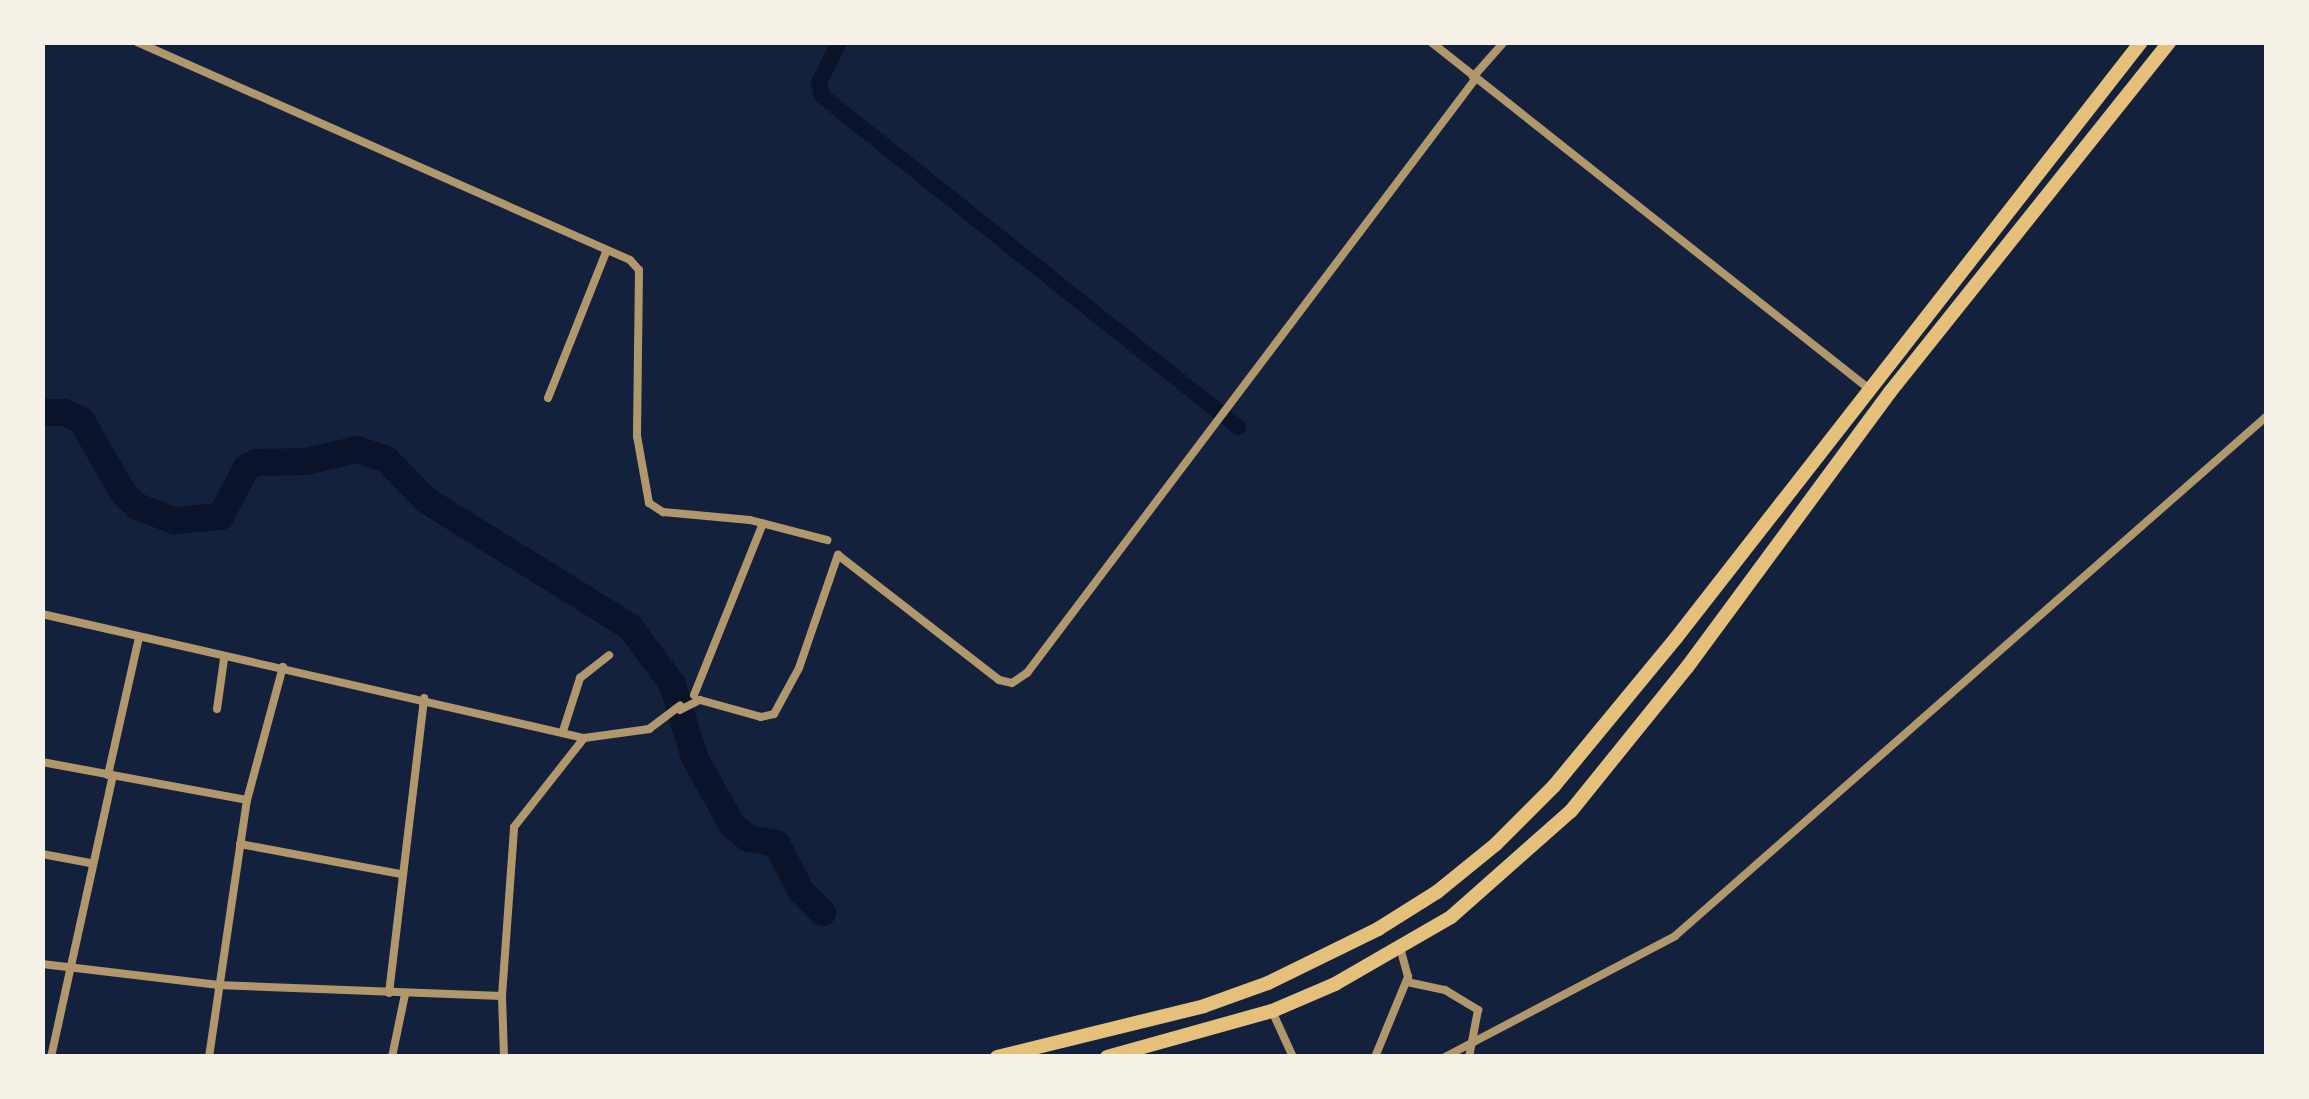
<!DOCTYPE html>
<html>
<head>
<meta charset="utf-8">
<style>
  body { margin:0 }
  #map { position:relative; width:2309px; height:1099px; overflow:hidden; background:#14213d; font-family:Raleway,sans-serif }
  div>[style] { position:absolute }
  [style*='--x'] { left:calc(var(--x)*1px); top:calc(var(--y)*1px); width:calc(var(--w)*1px); rotate:calc(var(--a)*1deg) }
  .canal>* { height:16px; margin:-8px; padding:0 8px; transform-origin:8px; border-radius:8px; background:#0b132b }
  .river>* { height:27px; margin:-13.5px; padding:0 13.5px; transform-origin:13.5px; border-radius:13.5px; background:#0b132b }
  .minor>* { height:8px; margin:-4px; padding:0 4px; transform-origin:4px; border-radius:4px; background:#b1986c }
  .trunk>* { height:14px; margin:-7px; padding:0 7px; transform-origin:7px; border-radius:7px; background:#e5c07b }
  span { translate:-50% -50%; white-space:nowrap; text-align:center; line-height:1.15; -webkit-text-stroke:12px #f6f1e7; paint-order:stroke }
  .frame { position:absolute; inset:0; border:45px solid #f6f1e7; pointer-events:none }
</style>
</head>
<body>
<div id="map">
  <div class="canal">
    <div style="--x:839;--y:42;--w:46;--a:116"></div>
    <div style="--x:819;--y:83;--w:13;--a:77"></div>
    <div style="--x:822;--y:96;--w:532;--a:38.51"></div>
  </div>
  <div class="river">
    <div style="--x:42;--y:412;--w:22;--a:0"></div>
    <div style="--x:64;--y:412;--w:19;--a:25"></div>
    <div style="--x:81;--y:420;--w:84;--a:60.1"></div>
    <div style="--x:123;--y:493;--w:19;--a:43"></div>
    <div style="--x:137;--y:506;--w:40;--a:21"></div>
    <div style="--x:174;--y:520;--w:46;--a:-5"></div>
    <div style="--x:220;--y:516;--w:55;--a:-62"></div>
    <div style="--x:246;--y:467;--w:11;--a:-27"></div>
    <div style="--x:256;--y:462;--w:49;--a:-1.2"></div>
    <div style="--x:305;--y:461;--w:53;--a:-13"></div>
    <div style="--x:357;--y:449;--w:31;--a:19"></div>
    <div style="--x:386;--y:459;--w:57;--a:45.7"></div>
    <div style="--x:426;--y:500;--w:239;--a:31.8"></div>
    <div style="--x:629;--y:626;--w:72;--a:53.4"></div>
    <div style="--x:672;--y:684;--w:76;--a:73.2"></div>
    <div style="--x:694;--y:757;--w:78;--a:60.8"></div>
    <div style="--x:732;--y:825;--w:21;--a:39"></div>
    <div style="--x:748;--y:838;--w:28;--a:10"></div>
    <div style="--x:776;--y:843;--w:54;--a:62.5"></div>
    <div style="--x:801;--y:891;--w:30;--a:45"></div>
  </div>
  <div class="minor">
    <div style="--x:137;--y:42;--w:539;--a:23.85"></div>
    <div style="--x:630;--y:260;--w:13;--a:48"></div>
    <div style="--x:639;--y:270;--w:166;--a:90.7"></div>
    <div style="--x:637;--y:436;--w:68;--a:79.8"></div>
    <div style="--x:649;--y:503;--w:17;--a:33"></div>
    <div style="--x:663;--y:512;--w:87;--a:5.3"></div>
    <div style="--x:750;--y:520;--w:80;--a:14.6"></div>
    <div style="--x:1431;--y:42;--w:557;--a:38.37"></div>
    <div style="--x:1473;--y:77;--w:47;--a:-48.5"></div>
    <div style="--x:548;--y:398;--w:159;--a:-68.3"></div>
    <div style="--x:42;--y:614;--w:556;--a:12.89"></div>
    <div style="--x:584;--y:738;--w:66;--a:-7.9"></div>
    <div style="--x:649;--y:729;--w:39;--a:-37"></div>
    <div style="--x:694;--y:695;--w:185;--a:-68.1"></div>
    <div style="--x:217;--y:709;--w:50;--a:-82"></div>
    <div style="--x:680;--y:710;--w:22;--a:-27"></div>
    <div style="--x:700;--y:700;--w:63;--a:15.6"></div>
    <div style="--x:761;--y:717;--w:13;--a:-13"></div>
    <div style="--x:774;--y:714;--w:52;--a:-61.5"></div>
    <div style="--x:799;--y:668;--w:120;--a:-71"></div>
    <div style="--x:838;--y:555;--w:204;--a:37.8"></div>
    <div style="--x:999;--y:680;--w:13;--a:13"></div>
    <div style="--x:1012;--y:683;--w:18;--a:-34"></div>
    <div style="--x:1027;--y:673;--w:745;--a:-52.96"></div>
    <div style="--x:563;--y:731;--w:56;--a:-72.2"></div>
    <div style="--x:580;--y:678;--w:37;--a:-38"></div>
    <div style="--x:42;--y:762;--w:208;--a:10.5"></div>
    <div style="--x:108;--y:775;--w:141;--a:-77.3"></div>
    <div style="--x:240;--y:844;--w:164;--a:10.6"></div>
    <div style="--x:42;--y:854;--w:49;--a:10.6"></div>
    <div style="--x:42;--y:964;--w:176;--a:6.8"></div>
    <div style="--x:217;--y:985;--w:285;--a:2.2"></div>
    <div style="--x:1407;--y:982;--w:39;--a:12"></div>
    <div style="--x:1445;--y:990;--w:39;--a:31"></div>
    <div style="--x:1478;--y:1010;--w:48;--a:100.8"></div>
    <div style="--x:389;--y:993;--w:297;--a:-83.2"></div>
    <div style="--x:1272;--y:1011;--w:51;--a:65.5"></div>
    <div style="--x:51;--y:1057;--w:288;--a:-77.6"></div>
    <div style="--x:209;--y:1057;--w:260;--a:-81.6"></div>
    <div style="--x:247;--y:800;--w:138;--a:-74.9"></div>
    <div style="--x:392;--y:1057;--w:64;--a:-78.3"></div>
    <div style="--x:504;--y:1057;--w:61;--a:-91.9"></div>
    <div style="--x:502;--y:996;--w:169;--a:-85.9"></div>
    <div style="--x:514;--y:827;--w:113;--a:-51.8"></div>
    <div style="--x:1375;--y:1057;--w:87;--a:-67.6"></div>
    <div style="--x:1408;--y:977;--w:30;--a:-105"></div>
    <div style="--x:1445;--y:1057;--w:260;--a:-27.7"></div>
    <div style="--x:1675;--y:936;--w:788;--a:-41.3"></div>
  </div>
  <div class="trunk">
    <div style="--x:997;--y:1057;--w:213;--a:-13.8"></div>
    <div style="--x:1204;--y:1006;--w:68;--a:-19.8"></div>
    <div style="--x:1268;--y:983;--w:123;--a:-26.1"></div>
    <div style="--x:1378;--y:929;--w:70;--a:-32.1"></div>
    <div style="--x:1437;--y:892;--w:76;--a:-39.1"></div>
    <div style="--x:1496;--y:844;--w:82;--a:-45"></div>
    <div style="--x:1554;--y:786;--w:192;--a:-50.5"></div>
    <div style="--x:1676;--y:638;--w:756;--a:-52.04"></div>
    <div style="--x:1107;--y:1057;--w:171;--a:-15.6"></div>
    <div style="--x:1272;--y:1011;--w:69;--a:-23.2"></div>
    <div style="--x:1335;--y:984;--w:134;--a:-30"></div>
    <div style="--x:1451;--y:917;--w:160;--a:-41.5"></div>
    <div style="--x:1571;--y:811;--w:186;--a:-51.1"></div>
    <div style="--x:1688;--y:666;--w:340;--a:-53.6"></div>
    <div style="--x:1890;--y:392;--w:448;--a:-51.4"></div>
  </div>
  <div class="frame"></div>
</div>
</body>
</html>
